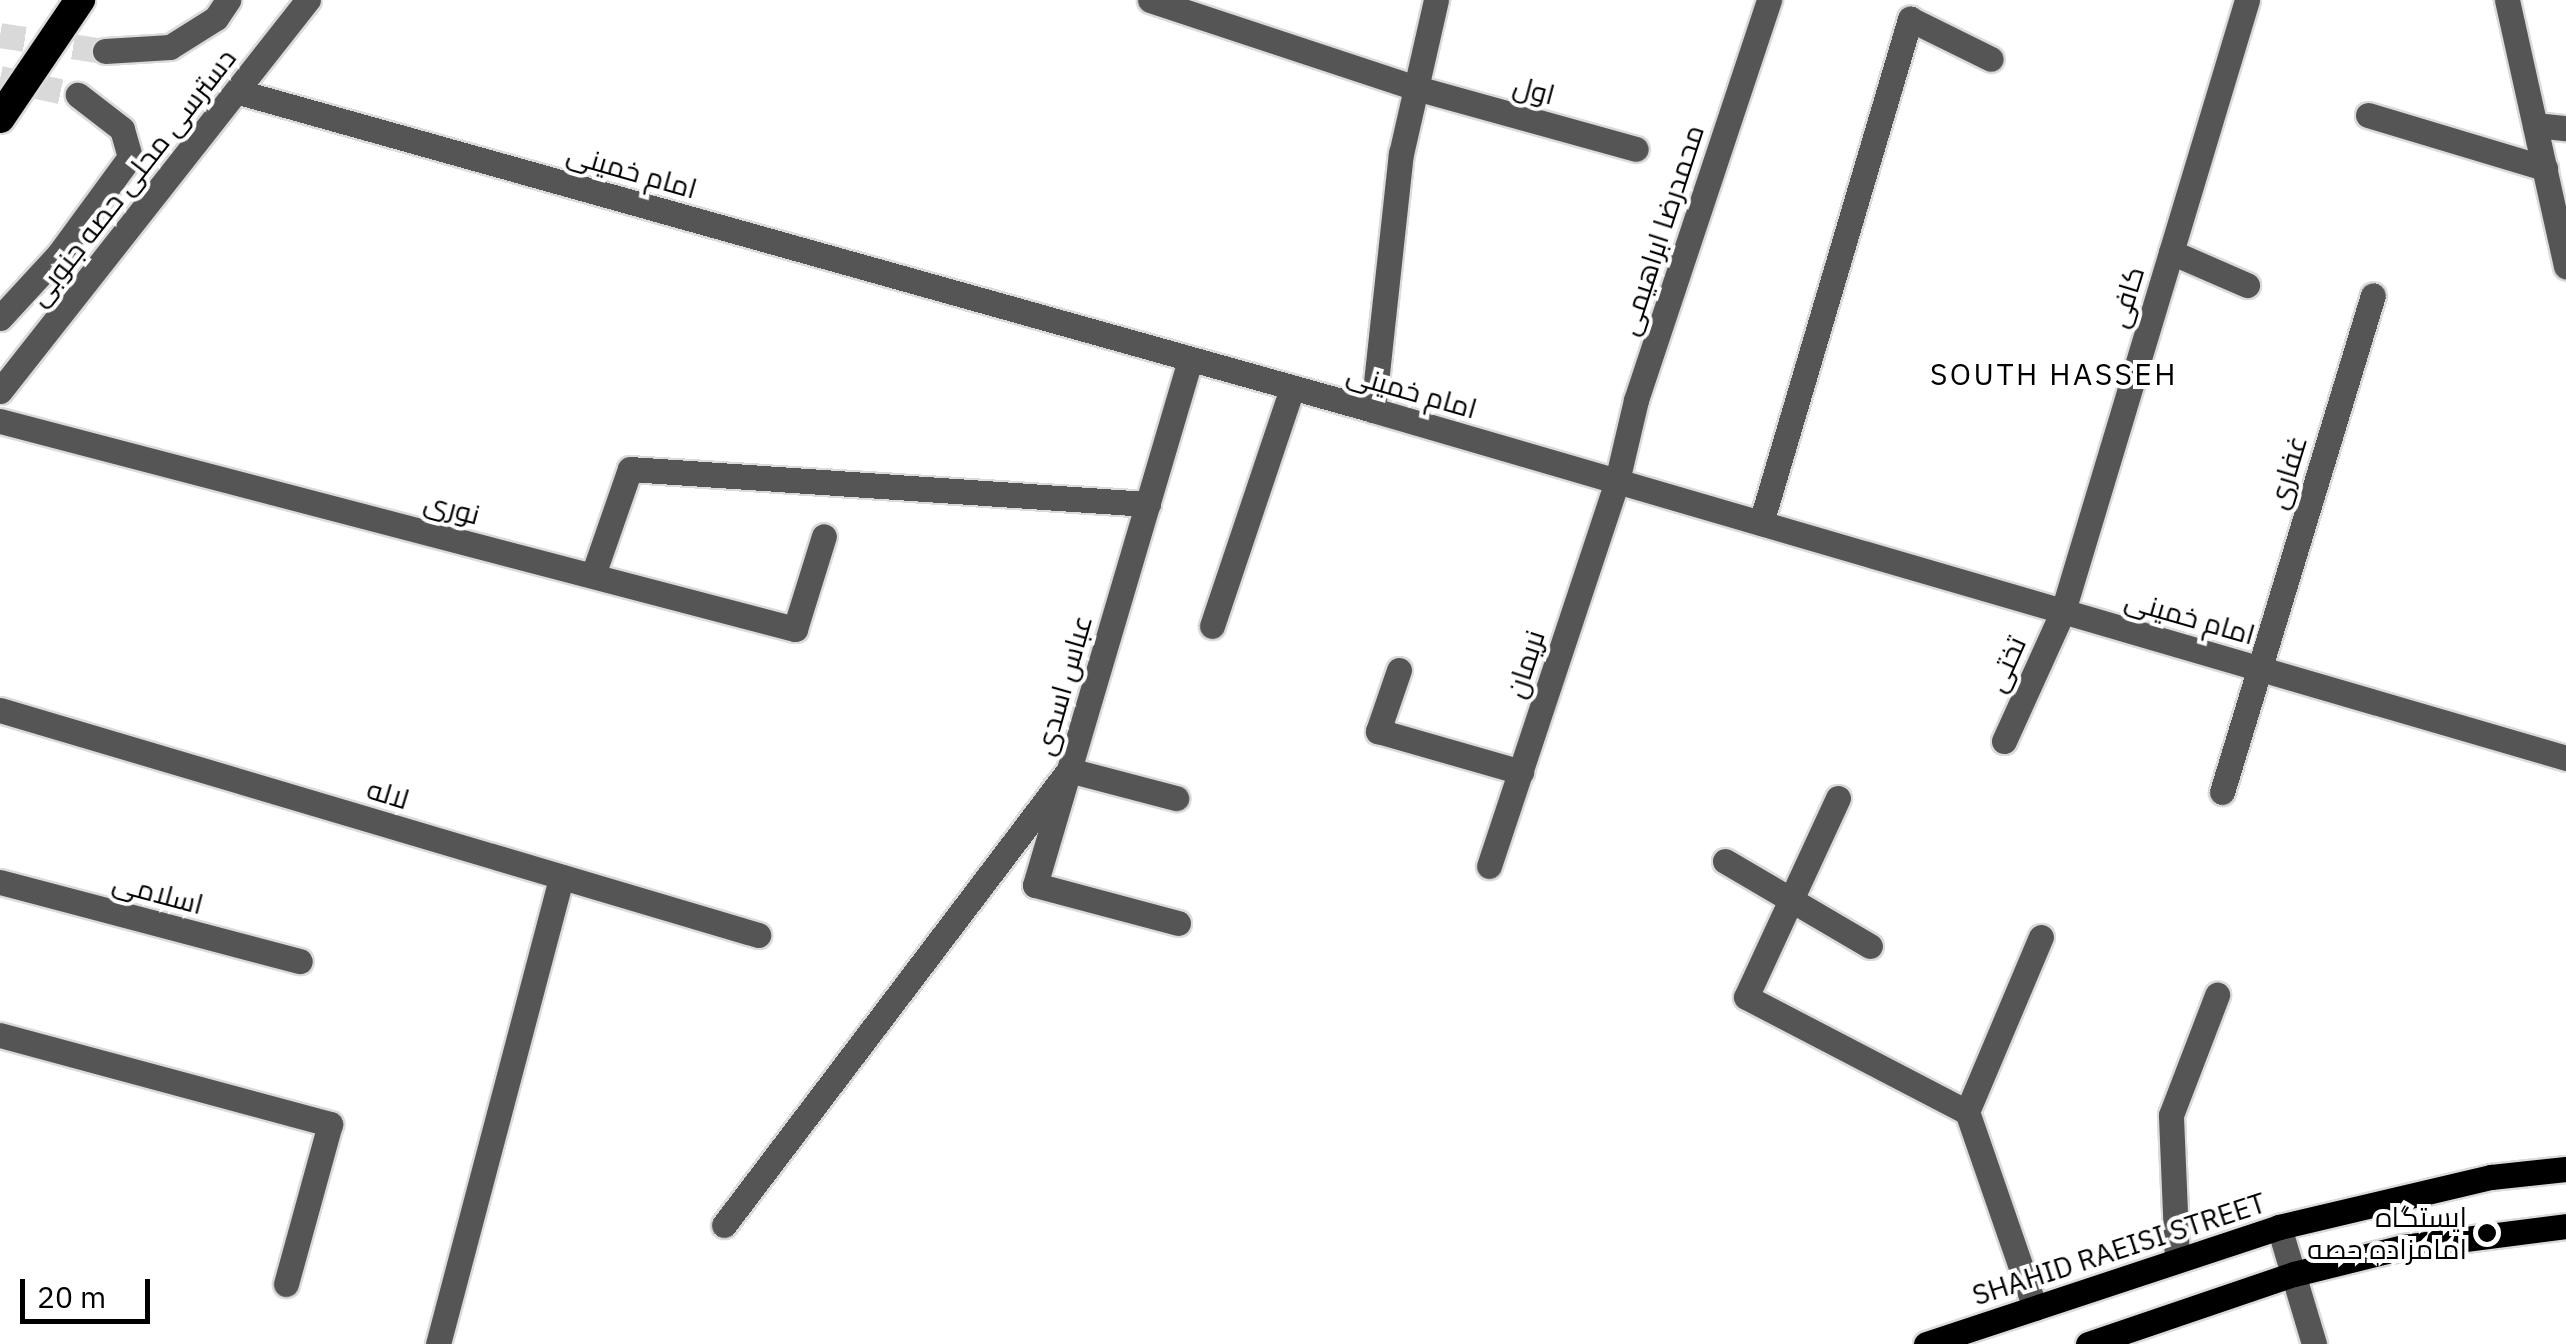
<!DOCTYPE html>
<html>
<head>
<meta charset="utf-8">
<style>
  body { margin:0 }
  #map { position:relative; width:2566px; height:1344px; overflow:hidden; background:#fff; font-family:"IBM Plex Sans",Cairo,sans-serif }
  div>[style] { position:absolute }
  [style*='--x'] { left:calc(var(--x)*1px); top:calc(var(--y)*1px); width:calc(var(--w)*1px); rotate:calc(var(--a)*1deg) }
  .minor-tunnel>* { height:25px; margin-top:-12.5px; transform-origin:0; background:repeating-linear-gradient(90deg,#d9d9d9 0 25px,transparent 0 37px) }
  .roads { filter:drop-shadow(2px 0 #dbdbdb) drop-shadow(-2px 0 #dbdbdb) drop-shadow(0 2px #dbdbdb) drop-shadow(0 -2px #dbdbdb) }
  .minor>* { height:25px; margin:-12.5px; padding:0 12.5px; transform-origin:12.5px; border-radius:12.5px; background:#555 }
  .major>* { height:25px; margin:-12.5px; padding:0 12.5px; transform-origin:12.5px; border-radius:12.5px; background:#000 }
  .highway>* { height:30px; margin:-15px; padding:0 15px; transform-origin:15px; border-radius:15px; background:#000 }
  .dots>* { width:28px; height:28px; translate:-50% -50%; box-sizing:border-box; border:5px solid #fff; border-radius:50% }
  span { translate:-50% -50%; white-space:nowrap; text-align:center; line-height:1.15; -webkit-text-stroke:8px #fff; paint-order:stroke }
  .street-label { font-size:28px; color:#000 }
  .poi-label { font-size:28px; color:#000 }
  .right { translate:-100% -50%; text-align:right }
  .neighbourhood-label { font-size:30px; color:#000; letter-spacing:2.5px }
  .scale { position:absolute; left:20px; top:1279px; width:130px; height:45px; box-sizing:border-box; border:5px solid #000; border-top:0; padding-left:12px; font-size:30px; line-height:35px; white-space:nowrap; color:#000; -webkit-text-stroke:8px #fff; paint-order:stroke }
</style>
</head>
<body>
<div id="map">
  <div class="minor-tunnel">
    <div style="--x:0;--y:35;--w:106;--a:8.7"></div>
    <div style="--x:0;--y:78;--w:80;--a:12.3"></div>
  </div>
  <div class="roads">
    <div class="minor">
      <div style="--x:1150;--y:0;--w:280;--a:18.3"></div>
      <div style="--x:1416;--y:88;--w:228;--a:15.5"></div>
      <div style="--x:2507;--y:0;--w:273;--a:77.5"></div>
      <div style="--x:105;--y:51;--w:65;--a:-3.5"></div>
      <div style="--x:170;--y:47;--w:54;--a:-32.2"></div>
      <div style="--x:216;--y:18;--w:22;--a:-56"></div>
      <div style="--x:239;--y:92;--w:1178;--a:15.66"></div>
      <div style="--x:1373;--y:410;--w:1243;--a:16.26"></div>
      <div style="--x:2368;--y:115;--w:185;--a:16.7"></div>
      <div style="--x:2535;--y:125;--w:31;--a:6"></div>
      <div style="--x:2171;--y:252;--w:83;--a:23.5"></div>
      <div style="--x:0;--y:318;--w:87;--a:-47.3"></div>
      <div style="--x:59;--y:254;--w:120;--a:-53.8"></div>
      <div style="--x:130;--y:157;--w:29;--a:-106"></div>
      <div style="--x:122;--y:129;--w:56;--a:-142.3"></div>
      <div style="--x:0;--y:391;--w:498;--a:-51.8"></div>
      <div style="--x:1373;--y:410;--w:258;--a:-83.8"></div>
      <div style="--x:1401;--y:154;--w:158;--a:-77.2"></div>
      <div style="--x:0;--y:421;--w:822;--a:14.66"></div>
      <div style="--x:795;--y:629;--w:97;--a:-72.7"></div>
      <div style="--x:1761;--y:523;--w:526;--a:-73.53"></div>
      <div style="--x:1910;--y:19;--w:90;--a:26.3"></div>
      <div style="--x:593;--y:575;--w:112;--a:-70.8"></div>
      <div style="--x:630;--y:469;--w:519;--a:3.87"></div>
      <div style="--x:1212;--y:626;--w:251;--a:-71.4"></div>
      <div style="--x:1399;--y:670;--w:65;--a:109"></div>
      <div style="--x:1378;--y:731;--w:149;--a:16"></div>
      <div style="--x:0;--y:710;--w:791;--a:16.53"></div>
      <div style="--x:2004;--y:741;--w:143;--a:-65.6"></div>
      <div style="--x:2063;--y:611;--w:638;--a:-73.24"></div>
      <div style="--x:2222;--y:792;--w:519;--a:-73.1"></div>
      <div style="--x:1838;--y:798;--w:219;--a:114.8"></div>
      <div style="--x:1746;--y:997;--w:249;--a:27.5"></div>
      <div style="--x:1725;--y:861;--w:168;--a:30.4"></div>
      <div style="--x:1489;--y:866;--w:406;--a:-71.6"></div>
      <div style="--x:1617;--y:481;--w:83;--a:-76.8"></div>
      <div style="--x:1636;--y:400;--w:422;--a:-71.6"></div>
      <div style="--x:0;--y:882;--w:310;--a:14.8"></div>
      <div style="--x:1178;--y:923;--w:148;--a:-165.1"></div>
      <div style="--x:1035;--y:885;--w:547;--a:-73.55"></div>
      <div style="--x:0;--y:1035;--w:342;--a:15.1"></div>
      <div style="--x:330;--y:1124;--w:166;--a:105.4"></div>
      <div style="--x:724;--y:1225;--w:571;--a:-52.83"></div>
      <div style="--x:1069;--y:770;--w:111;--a:14.7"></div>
      <div style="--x:2279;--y:1227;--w:122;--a:73.3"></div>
      <div style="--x:2177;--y:1260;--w:145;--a:-92.4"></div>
      <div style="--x:2171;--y:1115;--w:129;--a:-69"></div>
      <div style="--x:2035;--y:1308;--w:207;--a:-109.1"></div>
      <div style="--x:1967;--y:1112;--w:190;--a:-67.1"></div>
      <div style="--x:438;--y:1344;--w:483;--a:-75.2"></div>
    </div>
    <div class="major">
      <div style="--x:1926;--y:1344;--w:372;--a:-18.3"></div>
      <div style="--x:2279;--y:1227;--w:218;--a:-13.3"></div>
      <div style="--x:2491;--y:1177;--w:75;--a:-6.1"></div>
      <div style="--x:2088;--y:1344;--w:218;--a:-18.8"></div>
      <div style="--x:2294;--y:1274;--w:112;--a:-13.9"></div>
      <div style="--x:2403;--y:1247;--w:164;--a:-7.3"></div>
    </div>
    <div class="highway">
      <div style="--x:0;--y:118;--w:143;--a:-55.9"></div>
    </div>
  </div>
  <div class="dots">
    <div style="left:2487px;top:1233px;background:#000"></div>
  </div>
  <div class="street-label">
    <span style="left:1534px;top:90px;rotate:15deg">اول</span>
    <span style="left:632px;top:171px;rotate:16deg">امام خمینی</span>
    <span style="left:132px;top:177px;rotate:-52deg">دسترسی محلی حصه جنوبی</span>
    <span style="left:1661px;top:230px;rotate:-72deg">محمدرضا ابراهیمی</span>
    <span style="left:2126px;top:297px;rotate:-73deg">کافی</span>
    <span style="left:1412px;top:391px;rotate:16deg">امام خمینی</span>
    <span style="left:2287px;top:472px;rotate:-73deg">غفاری</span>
    <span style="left:452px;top:508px;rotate:15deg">نوری</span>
    <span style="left:2190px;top:617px;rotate:16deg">امام خمینی</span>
    <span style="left:1525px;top:664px;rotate:-72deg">نریمان</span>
    <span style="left:2006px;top:664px;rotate:-66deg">تختی</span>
    <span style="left:1063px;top:685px;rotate:-74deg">عباس اسدی</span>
    <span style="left:388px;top:794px;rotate:17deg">لاله</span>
    <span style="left:158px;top:893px;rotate:15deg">اسلامی</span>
    <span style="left:2119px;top:1249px;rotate:-18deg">SHAHID RAEISI STREET</span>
  </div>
  <div class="poi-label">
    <span class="right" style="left:2467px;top:1233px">ایستگاه<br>امامزاده حصه</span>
  </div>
  <div class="neighbourhood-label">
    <span style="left:2054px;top:374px">SOUTH HASSEH</span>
  </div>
  <div class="scale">20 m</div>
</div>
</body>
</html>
